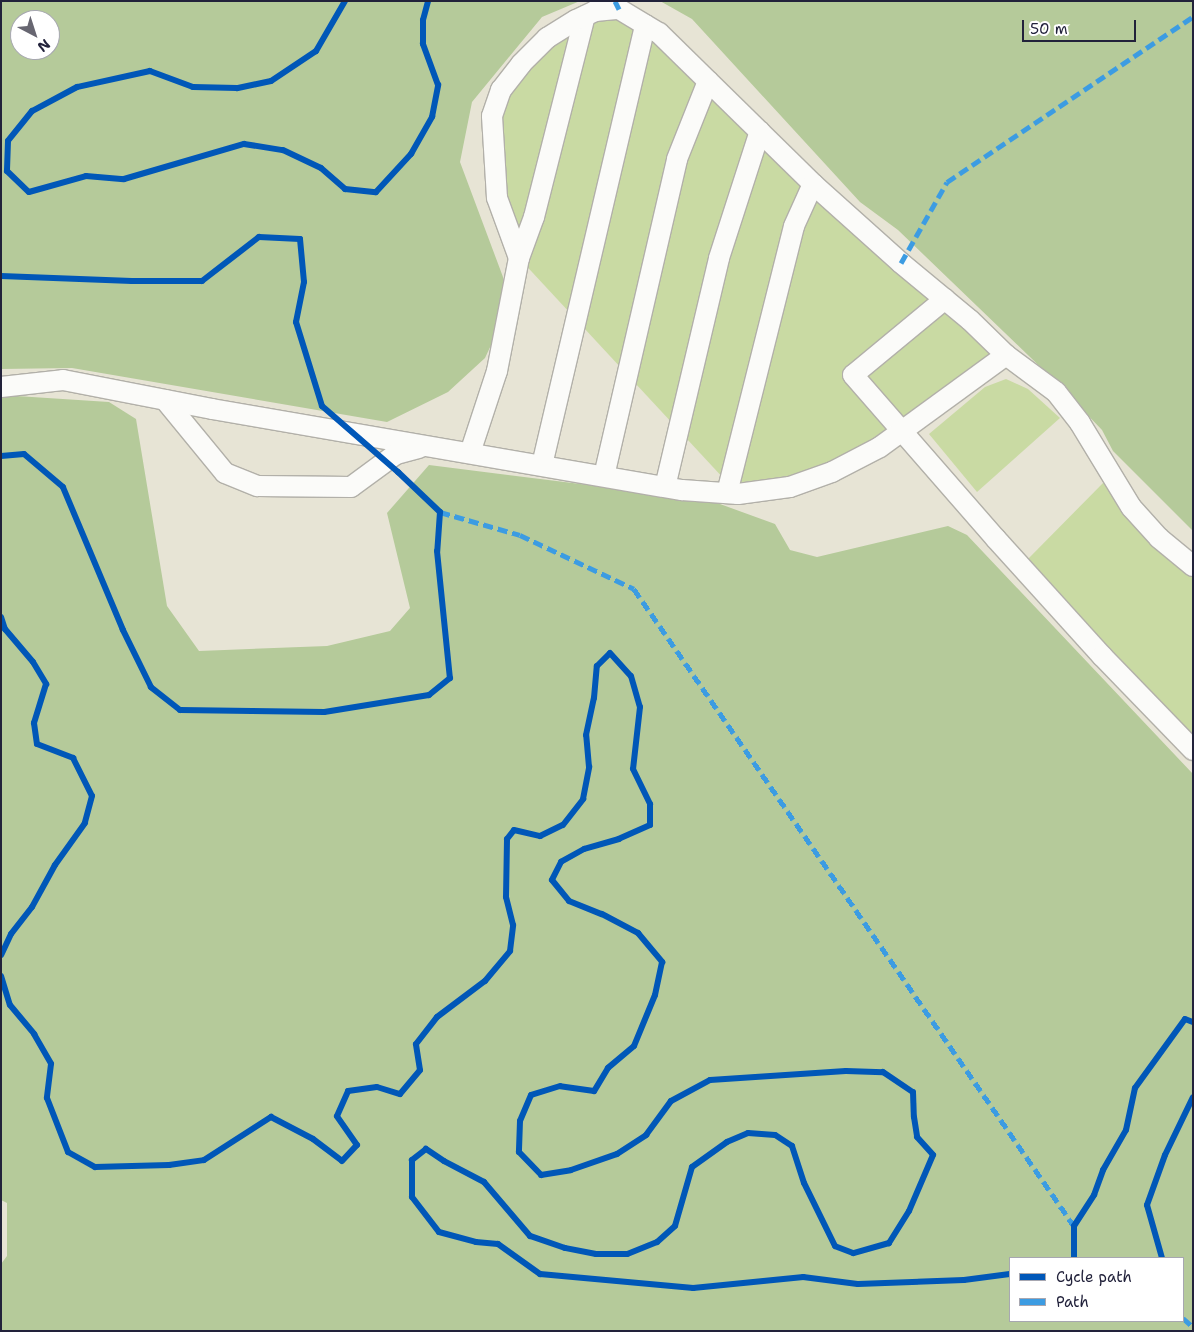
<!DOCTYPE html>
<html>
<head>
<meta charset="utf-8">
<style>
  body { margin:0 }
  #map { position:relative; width:1194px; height:1332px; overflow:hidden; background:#e7e4d5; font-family:"Shantell Sans",sans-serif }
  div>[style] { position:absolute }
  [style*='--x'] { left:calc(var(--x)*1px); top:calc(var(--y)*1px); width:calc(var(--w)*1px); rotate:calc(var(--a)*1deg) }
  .green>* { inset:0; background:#c9daa3 }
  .forest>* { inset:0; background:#b5ca9a }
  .roads { filter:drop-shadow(1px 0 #b2b0a9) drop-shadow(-1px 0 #b2b0a9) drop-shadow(0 1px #b2b0a9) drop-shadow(0 -1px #b2b0a9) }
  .minor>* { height:20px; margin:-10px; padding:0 10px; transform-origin:10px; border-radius:10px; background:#fbfbf9 }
  .quiet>* { height:5px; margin-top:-2.5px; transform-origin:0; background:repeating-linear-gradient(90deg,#3c9ce2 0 10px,transparent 0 15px) }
  .cycleway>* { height:6px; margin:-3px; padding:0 3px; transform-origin:3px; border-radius:3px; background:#0057b8 }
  span { translate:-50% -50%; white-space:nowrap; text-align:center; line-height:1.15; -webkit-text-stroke:4px #fff; paint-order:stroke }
  .frame { position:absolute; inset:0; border:2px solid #22223b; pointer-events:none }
  .legend { position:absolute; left:1009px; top:1257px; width:175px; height:65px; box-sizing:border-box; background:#fff; border:1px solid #a7a7b1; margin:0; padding:6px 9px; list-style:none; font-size:15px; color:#22223b }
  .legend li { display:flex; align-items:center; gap:10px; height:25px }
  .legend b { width:25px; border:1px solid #a7a7b1 }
  .north { position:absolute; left:10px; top:10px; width:50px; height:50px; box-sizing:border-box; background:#fff; border:1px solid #a7a7b1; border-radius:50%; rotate:140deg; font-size:14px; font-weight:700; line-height:20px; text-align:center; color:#22223b }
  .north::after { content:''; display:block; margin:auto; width:18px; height:22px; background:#676671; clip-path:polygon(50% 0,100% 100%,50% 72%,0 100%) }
  .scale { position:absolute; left:1022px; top:20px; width:114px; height:22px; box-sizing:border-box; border:2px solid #22223b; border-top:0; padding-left:6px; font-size:15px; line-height:18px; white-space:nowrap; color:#22223b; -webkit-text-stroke:4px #fff; paint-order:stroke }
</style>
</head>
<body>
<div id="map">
  <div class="green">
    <div style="clip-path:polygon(619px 9px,1006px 355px,832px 472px,738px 494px,519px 258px,497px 198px,501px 90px,547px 38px)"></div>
    <div style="clip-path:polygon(1006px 379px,1028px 389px,1060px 418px,977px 492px,929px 434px,985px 387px)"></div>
    <div style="clip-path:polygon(1106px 480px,1193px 565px,1193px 738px,1027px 560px)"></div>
  </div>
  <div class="forest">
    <div style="clip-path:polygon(evenodd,1px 1px,580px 1px,542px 17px,472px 102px,460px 162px,503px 277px,506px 313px,485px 358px,448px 392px,387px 422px,72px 368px,1px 369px,1px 1px,20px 20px,50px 20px,50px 50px,20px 50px,20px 20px)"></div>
    <div style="clip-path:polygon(660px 1px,1193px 1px,1193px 531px,1113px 451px,1102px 430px,1057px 383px,898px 230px,860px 202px,692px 19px)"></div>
    <div style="clip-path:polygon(evenodd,1px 395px,109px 402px,136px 419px,167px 606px,199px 651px,327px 646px,390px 631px,410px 608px,387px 513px,429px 465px,709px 500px,775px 524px,790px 550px,817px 557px,948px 526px,967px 535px,1193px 774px,1193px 1331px,1px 1331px,1px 1264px,7px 1256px,7px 1203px,1px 1200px,1px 395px,1010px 1258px,1183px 1258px,1183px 1321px,1010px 1321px,1010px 1258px)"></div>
  </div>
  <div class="roads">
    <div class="minor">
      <div style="--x:519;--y:258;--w:44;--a:-69.9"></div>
      <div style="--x:534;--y:217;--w:207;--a:-75.8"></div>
      <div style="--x:945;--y:299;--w:119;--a:140.4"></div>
      <div style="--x:853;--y:375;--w:218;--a:48.9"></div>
      <div style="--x:996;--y:539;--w:158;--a:47.8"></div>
      <div style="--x:1102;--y:656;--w:131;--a:45.9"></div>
      <div style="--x:1;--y:387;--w:62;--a:-6.4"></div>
      <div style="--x:63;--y:380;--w:152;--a:11"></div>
      <div style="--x:212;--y:409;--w:477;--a:9.8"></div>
      <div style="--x:682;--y:490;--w:56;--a:4.1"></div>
      <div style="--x:738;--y:494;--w:52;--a:-7.7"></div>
      <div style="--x:790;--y:487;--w:45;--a:-19.7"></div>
      <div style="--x:832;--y:472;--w:54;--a:-27.5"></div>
      <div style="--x:880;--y:447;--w:156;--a:-36.1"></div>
      <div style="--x:165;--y:400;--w:94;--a:50.6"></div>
      <div style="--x:225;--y:473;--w:35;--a:22"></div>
      <div style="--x:258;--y:486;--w:93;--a:0.6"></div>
      <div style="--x:351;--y:487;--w:56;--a:-36.3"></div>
      <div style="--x:396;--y:454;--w:24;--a:-15"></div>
      <div style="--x:470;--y:453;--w:86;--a:-71.8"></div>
      <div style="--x:497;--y:371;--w:115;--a:-79"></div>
      <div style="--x:519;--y:258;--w:64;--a:-110.1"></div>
      <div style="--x:497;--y:198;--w:82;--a:-93.5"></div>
      <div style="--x:492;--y:116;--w:28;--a:-71"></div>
      <div style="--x:501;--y:90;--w:33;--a:-52"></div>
      <div style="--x:521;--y:64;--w:37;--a:-45"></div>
      <div style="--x:547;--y:38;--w:34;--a:-32"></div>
      <div style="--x:576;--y:20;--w:21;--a:-25"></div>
      <div style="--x:595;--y:11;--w:24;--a:-5"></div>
      <div style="--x:619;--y:9;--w:47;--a:31"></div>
      <div style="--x:659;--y:33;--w:216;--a:44.4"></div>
      <div style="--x:813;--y:184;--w:118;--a:41.9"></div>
      <div style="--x:901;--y:263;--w:89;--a:39.6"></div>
      <div style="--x:970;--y:320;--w:50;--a:44.2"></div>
      <div style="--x:1006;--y:355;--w:62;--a:36.5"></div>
      <div style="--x:1056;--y:392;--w:39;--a:52"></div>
      <div style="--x:1080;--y:423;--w:98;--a:58.7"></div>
      <div style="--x:1131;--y:507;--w:42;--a:47.9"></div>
      <div style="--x:1159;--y:538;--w:44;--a:39.5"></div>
      <div style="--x:542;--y:465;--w:452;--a:-76.8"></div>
      <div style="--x:604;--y:476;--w:325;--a:-77"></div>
      <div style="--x:677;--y:159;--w:84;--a:-68.3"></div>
      <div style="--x:665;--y:487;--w:235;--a:-76.7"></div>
      <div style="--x:719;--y:258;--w:133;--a:-72.1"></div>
      <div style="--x:727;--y:493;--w:275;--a:-75.9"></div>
      <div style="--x:794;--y:226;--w:46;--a:-65.7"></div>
    </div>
  </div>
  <div class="quiet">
    <div style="--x:615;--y:1;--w:9;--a:63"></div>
    <div style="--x:901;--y:263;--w:93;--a:-60.4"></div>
    <div style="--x:947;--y:182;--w:296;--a:-33.9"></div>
    <div style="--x:440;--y:512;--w:83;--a:16"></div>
    <div style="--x:520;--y:535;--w:126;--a:25.3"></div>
    <div style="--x:634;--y:589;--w:774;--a:55.37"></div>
    <div style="--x:1183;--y:1318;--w:13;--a:42"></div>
  </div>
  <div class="cycleway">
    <div style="--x:345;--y:1;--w:58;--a:120.1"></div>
    <div style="--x:316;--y:51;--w:54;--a:146.3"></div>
    <div style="--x:271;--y:81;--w:35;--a:168"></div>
    <div style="--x:237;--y:88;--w:44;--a:-178.7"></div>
    <div style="--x:193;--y:87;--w:46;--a:-159.6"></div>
    <div style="--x:150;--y:71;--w:75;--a:167.6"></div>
    <div style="--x:77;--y:87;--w:51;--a:151.9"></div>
    <div style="--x:32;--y:111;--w:38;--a:129"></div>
    <div style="--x:8;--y:141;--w:30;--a:92"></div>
    <div style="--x:7;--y:171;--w:30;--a:44"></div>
    <div style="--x:29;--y:192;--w:59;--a:-15.7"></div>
    <div style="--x:86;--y:176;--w:38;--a:5"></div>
    <div style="--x:124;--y:179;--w:125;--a:-16.3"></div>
    <div style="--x:244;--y:144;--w:39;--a:9"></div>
    <div style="--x:283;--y:150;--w:42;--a:25.3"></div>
    <div style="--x:321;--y:168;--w:32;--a:41"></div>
    <div style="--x:345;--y:189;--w:31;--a:6"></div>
    <div style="--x:376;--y:192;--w:52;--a:-47.4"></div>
    <div style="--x:411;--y:154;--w:43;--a:-60.4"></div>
    <div style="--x:432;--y:117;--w:33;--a:-79"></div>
    <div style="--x:438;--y:85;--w:44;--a:-110.1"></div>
    <div style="--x:423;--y:44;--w:24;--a:-90"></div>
    <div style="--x:423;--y:20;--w:20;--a:-75"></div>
    <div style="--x:1;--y:276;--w:131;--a:2.2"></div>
    <div style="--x:132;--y:281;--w:70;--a:0"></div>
    <div style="--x:202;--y:281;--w:72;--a:-37.7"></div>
    <div style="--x:259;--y:237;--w:41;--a:2.8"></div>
    <div style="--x:300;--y:239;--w:43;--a:84.7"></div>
    <div style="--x:304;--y:282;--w:41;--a:101.3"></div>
    <div style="--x:296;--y:322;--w:88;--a:72.8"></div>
    <div style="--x:322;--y:406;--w:101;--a:41"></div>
    <div style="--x:398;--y:472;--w:58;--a:43.6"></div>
    <div style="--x:440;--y:512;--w:39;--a:94"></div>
    <div style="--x:437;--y:551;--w:128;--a:84.2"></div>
    <div style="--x:450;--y:678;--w:27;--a:141"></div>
    <div style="--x:429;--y:695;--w:106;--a:170.8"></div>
    <div style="--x:324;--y:712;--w:144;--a:-179.2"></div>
    <div style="--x:180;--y:710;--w:37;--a:-142"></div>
    <div style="--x:151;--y:687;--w:64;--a:-116.2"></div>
    <div style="--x:123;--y:630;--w:155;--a:-112.8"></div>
    <div style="--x:63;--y:487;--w:51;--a:-139.8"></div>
    <div style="--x:24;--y:454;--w:23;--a:175"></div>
    <div style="--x:1;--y:617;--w:13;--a:72"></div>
    <div style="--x:5;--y:629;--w:43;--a:49.7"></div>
    <div style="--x:33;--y:662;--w:26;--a:59"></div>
    <div style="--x:46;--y:684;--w:41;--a:107.1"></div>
    <div style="--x:34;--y:723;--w:21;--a:82"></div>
    <div style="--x:37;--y:744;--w:39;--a:21"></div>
    <div style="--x:73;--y:758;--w:42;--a:63.4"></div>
    <div style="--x:92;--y:796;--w:28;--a:105"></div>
    <div style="--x:85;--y:823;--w:52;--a:125.5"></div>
    <div style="--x:55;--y:865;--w:48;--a:118.7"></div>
    <div style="--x:32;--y:907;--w:34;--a:128"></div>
    <div style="--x:11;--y:934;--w:23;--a:115"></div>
    <div style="--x:1;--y:976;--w:30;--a:73"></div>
    <div style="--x:10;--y:1005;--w:38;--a:50"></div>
    <div style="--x:34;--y:1034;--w:34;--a:60"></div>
    <div style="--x:51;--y:1064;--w:34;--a:97"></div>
    <div style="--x:47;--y:1098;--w:58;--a:68.7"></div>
    <div style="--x:68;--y:1152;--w:31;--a:29"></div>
    <div style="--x:95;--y:1167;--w:74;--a:-1.5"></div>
    <div style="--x:169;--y:1165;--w:35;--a:-8"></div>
    <div style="--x:204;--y:1160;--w:80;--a:-32.7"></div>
    <div style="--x:271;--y:1117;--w:47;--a:27.6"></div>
    <div style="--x:313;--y:1139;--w:36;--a:37"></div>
    <div style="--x:342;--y:1161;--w:22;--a:-47"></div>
    <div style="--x:357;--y:1145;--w:35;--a:-125"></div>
    <div style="--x:337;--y:1116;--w:27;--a:-66"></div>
    <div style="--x:348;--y:1091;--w:29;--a:-8"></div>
    <div style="--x:377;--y:1087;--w:24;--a:17"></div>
    <div style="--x:400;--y:1094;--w:31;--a:-50"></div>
    <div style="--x:420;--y:1070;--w:26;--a:-99"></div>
    <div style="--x:416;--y:1044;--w:34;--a:-52"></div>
    <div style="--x:437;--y:1017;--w:60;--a:-36.9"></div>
    <div style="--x:485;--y:981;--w:39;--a:-50"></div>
    <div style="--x:510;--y:951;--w:26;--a:-83"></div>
    <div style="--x:513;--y:925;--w:29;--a:-104"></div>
    <div style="--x:506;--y:897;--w:58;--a:-89"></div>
    <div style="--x:507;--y:839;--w:11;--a:-52"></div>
    <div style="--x:514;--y:830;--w:27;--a:13"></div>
    <div style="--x:540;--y:836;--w:25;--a:-26"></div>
    <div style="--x:563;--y:825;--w:33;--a:-52"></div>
    <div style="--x:583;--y:799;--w:33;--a:-79"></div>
    <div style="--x:589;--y:767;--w:32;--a:-95"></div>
    <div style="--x:586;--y:735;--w:38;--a:-78"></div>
    <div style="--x:594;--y:698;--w:32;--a:-85"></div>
    <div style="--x:597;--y:666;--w:18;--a:-45"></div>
    <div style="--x:610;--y:653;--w:31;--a:48"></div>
    <div style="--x:631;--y:676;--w:32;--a:74"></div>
    <div style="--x:640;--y:707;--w:62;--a:96.4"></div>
    <div style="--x:633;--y:769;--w:39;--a:64"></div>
    <div style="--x:650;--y:804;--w:21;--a:90"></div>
    <div style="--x:650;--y:825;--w:34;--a:156"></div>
    <div style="--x:619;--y:839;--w:36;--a:164"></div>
    <div style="--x:584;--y:849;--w:26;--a:151"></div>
    <div style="--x:561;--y:862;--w:20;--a:117"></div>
    <div style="--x:552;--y:880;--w:27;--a:51"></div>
    <div style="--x:569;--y:901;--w:35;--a:22"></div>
    <div style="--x:602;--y:914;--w:41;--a:27.8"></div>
    <div style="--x:638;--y:933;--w:38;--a:50"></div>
    <div style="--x:662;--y:962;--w:34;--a:102"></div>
    <div style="--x:655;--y:995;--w:55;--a:112.4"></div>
    <div style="--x:634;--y:1046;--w:34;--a:140"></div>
    <div style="--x:608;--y:1068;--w:27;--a:121"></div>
    <div style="--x:594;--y:1091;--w:34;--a:-172"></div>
    <div style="--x:560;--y:1086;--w:30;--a:163"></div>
    <div style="--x:531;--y:1095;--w:28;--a:113"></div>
    <div style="--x:520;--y:1121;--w:31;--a:92"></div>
    <div style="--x:519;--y:1152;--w:32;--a:46"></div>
    <div style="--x:541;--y:1175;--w:30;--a:-9"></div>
    <div style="--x:571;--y:1170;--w:49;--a:-19.2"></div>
    <div style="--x:617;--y:1154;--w:35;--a:-33"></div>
    <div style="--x:646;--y:1135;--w:42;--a:-53.7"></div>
    <div style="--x:671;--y:1101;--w:44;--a:-28.3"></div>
    <div style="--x:710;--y:1080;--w:136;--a:-3.8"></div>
    <div style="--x:846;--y:1071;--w:37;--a:2"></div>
    <div style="--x:883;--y:1072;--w:36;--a:34"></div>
    <div style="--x:913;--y:1092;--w:25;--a:88"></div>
    <div style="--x:914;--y:1117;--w:20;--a:81"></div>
    <div style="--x:917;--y:1137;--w:24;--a:48"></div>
    <div style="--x:933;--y:1155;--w:61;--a:113.2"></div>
    <div style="--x:909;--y:1211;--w:38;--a:122"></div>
    <div style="--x:889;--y:1243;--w:37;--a:164"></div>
    <div style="--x:853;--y:1253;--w:19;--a:-159"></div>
    <div style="--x:835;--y:1246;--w:70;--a:-116.2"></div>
    <div style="--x:804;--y:1183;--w:39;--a:-108"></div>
    <div style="--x:792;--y:1146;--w:20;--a:-147"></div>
    <div style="--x:775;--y:1135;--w:27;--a:-176"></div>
    <div style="--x:748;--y:1133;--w:23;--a:157"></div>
    <div style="--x:727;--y:1142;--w:43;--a:144.5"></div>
    <div style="--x:692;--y:1167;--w:61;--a:106.1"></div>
    <div style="--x:675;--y:1226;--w:24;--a:138"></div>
    <div style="--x:657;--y:1242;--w:32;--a:158"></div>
    <div style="--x:627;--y:1254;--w:31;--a:180"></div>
    <div style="--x:596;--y:1254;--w:32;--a:-169"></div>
    <div style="--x:565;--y:1248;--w:37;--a:-161"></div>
    <div style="--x:530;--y:1236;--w:71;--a:-130.4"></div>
    <div style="--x:484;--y:1182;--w:45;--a:-152.3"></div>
    <div style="--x:444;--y:1161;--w:22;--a:-146"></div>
    <div style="--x:426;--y:1149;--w:18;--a:142"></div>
    <div style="--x:412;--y:1160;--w:37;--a:90"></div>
    <div style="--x:412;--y:1197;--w:44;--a:52.4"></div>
    <div style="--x:439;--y:1232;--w:38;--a:15"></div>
    <div style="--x:476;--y:1242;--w:22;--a:5"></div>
    <div style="--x:498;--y:1244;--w:52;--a:35.5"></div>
    <div style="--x:540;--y:1274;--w:154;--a:5.2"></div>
    <div style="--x:693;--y:1288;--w:111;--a:-5.7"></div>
    <div style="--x:803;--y:1277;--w:55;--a:7.3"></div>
    <div style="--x:858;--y:1284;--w:106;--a:-2.2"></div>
    <div style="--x:964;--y:1280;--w:46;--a:-7.4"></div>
    <div style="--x:1074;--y:1258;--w:32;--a:-90"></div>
    <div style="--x:1074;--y:1226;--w:37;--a:-57"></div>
    <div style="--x:1094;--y:1195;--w:27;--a:-70"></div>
    <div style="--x:1103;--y:1170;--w:46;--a:-60.1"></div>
    <div style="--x:1126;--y:1130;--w:43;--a:-77.9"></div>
    <div style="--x:1135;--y:1088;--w:85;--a:-54.1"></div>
    <div style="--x:1185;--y:1019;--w:9;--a:21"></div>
    <div style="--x:1162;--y:1258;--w:55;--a:-105.8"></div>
    <div style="--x:1147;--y:1205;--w:53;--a:-70.2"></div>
    <div style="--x:1165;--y:1155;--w:64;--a:-64.2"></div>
  </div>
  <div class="frame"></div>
  <ul class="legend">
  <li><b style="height:6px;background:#0057b8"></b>Cycle path</li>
  <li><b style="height:6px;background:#3c9ce2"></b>Path</li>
  </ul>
  <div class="north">N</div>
  <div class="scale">50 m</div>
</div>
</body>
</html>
